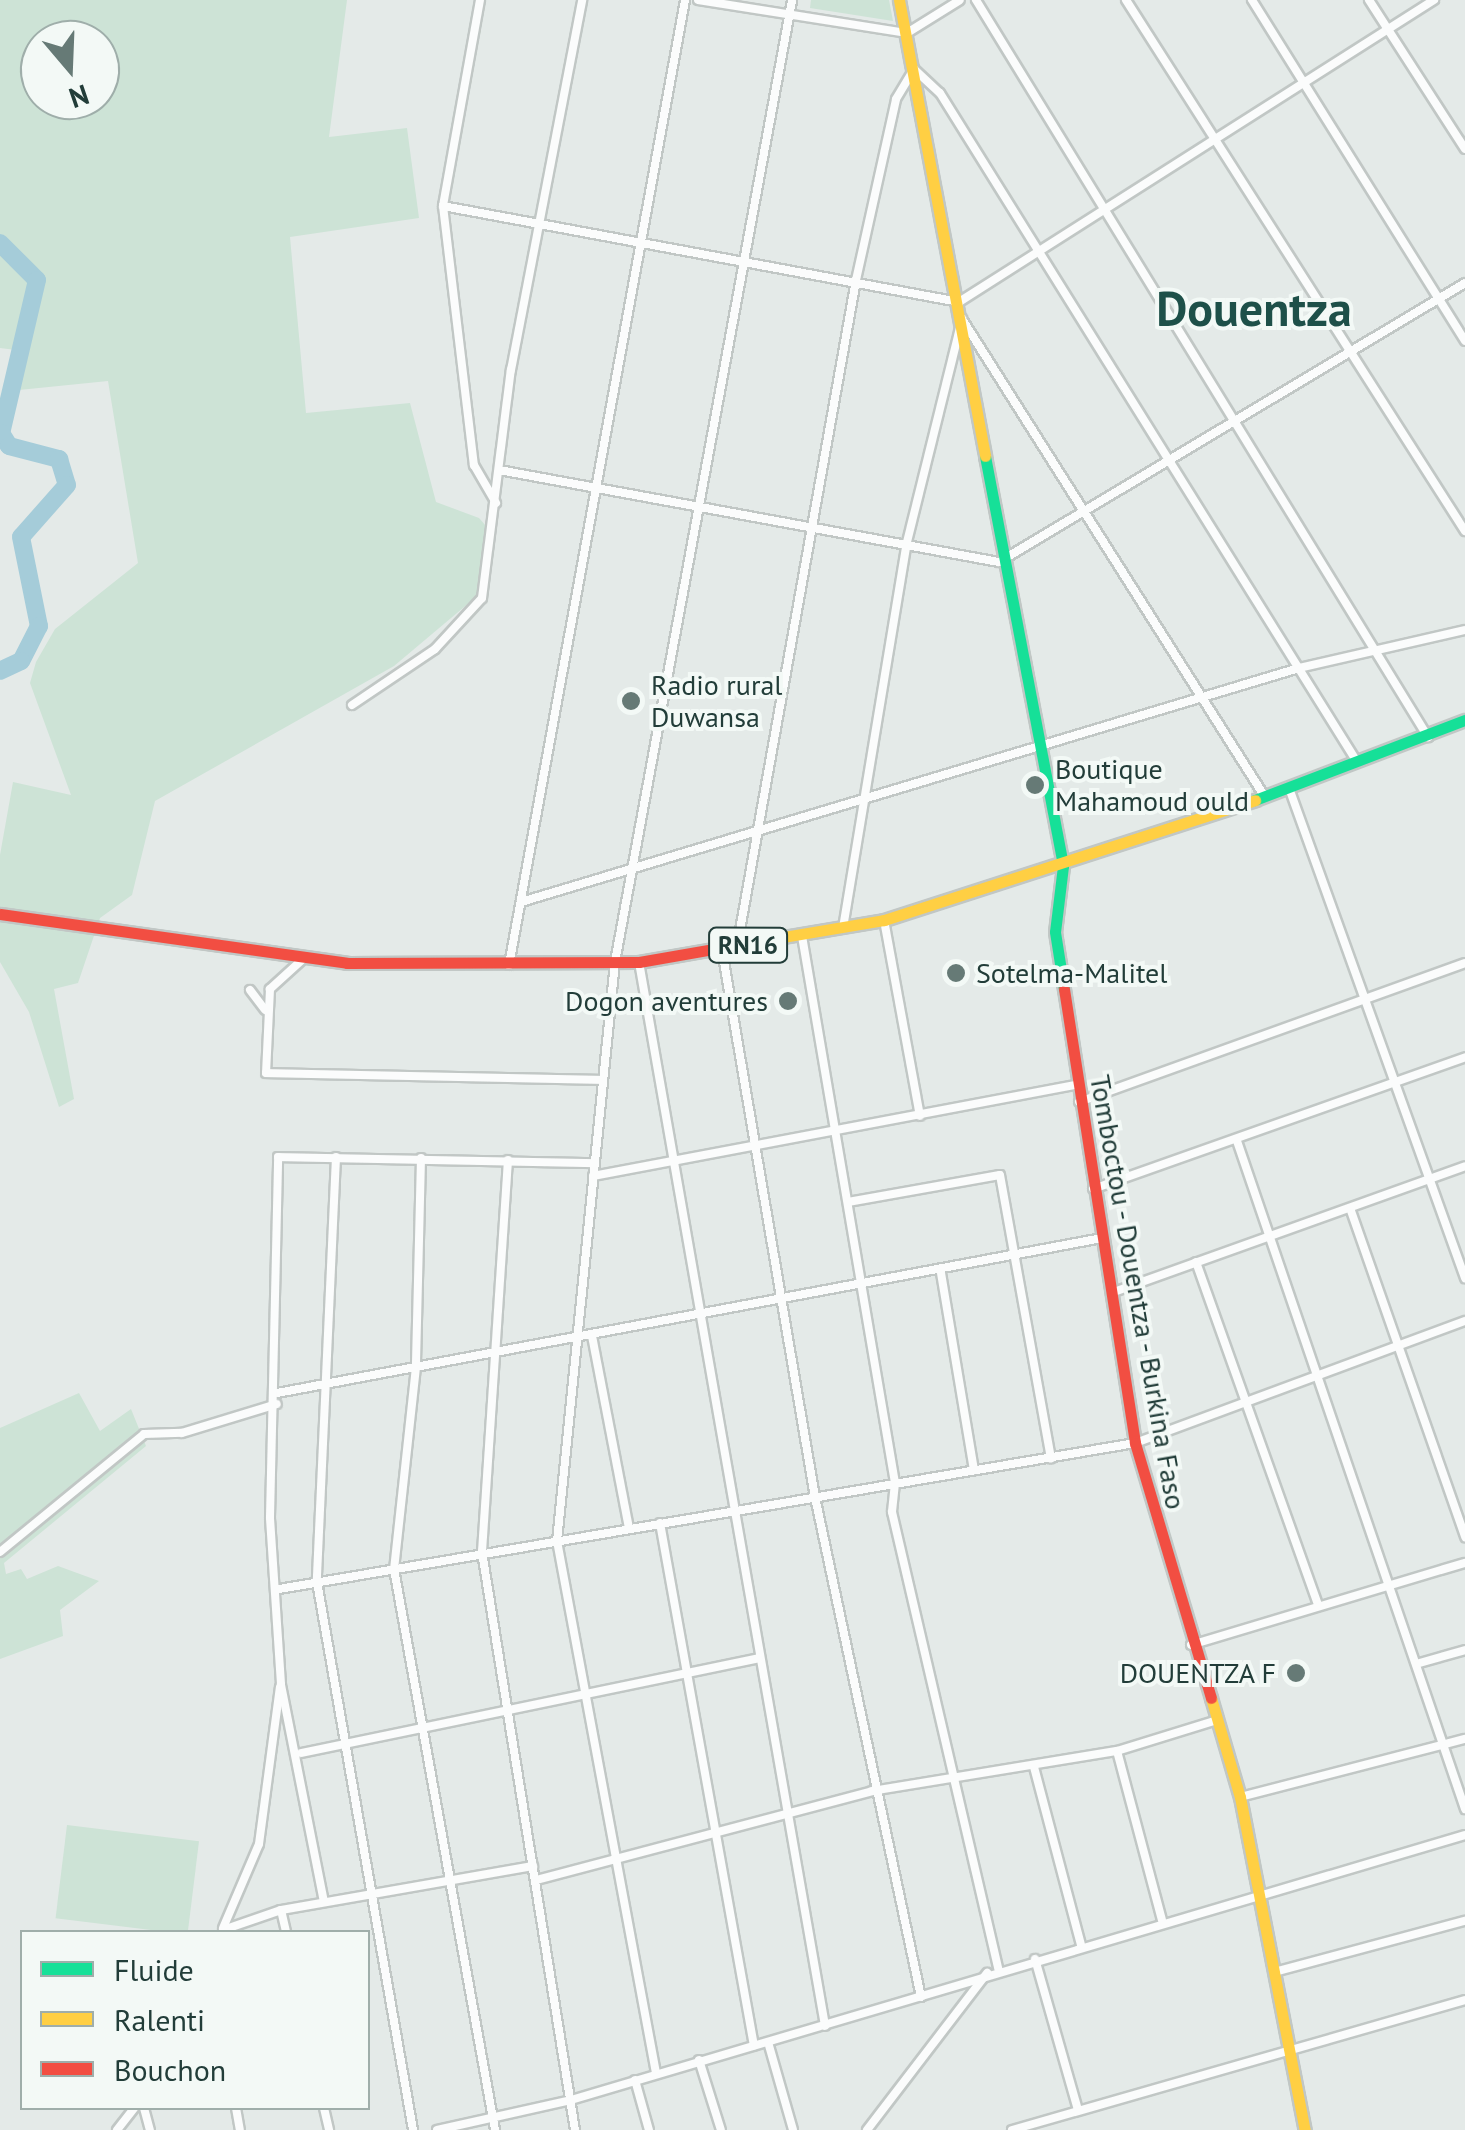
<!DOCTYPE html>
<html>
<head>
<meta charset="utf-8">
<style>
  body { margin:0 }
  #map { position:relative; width:1465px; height:2130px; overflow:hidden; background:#e4eae8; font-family:"PT Sans",sans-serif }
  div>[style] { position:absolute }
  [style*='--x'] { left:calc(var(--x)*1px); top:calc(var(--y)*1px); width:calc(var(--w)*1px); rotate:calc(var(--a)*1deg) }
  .green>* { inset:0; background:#cde3d6; transform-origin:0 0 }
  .river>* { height:18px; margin:-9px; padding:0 9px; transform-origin:9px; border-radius:9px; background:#a5ccd9 }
  .roads { filter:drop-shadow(2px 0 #c1c7c5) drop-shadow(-2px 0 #c1c7c5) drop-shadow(0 2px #c1c7c5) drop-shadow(0 -2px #c1c7c5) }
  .street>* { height:8px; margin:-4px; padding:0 4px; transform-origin:4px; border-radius:4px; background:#fbfcfc }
  .fast>* { height:11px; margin:-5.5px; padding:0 5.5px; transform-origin:5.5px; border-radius:5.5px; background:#16e098 }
  .slow>* { height:11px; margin:-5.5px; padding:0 5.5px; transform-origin:5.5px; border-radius:5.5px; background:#ffcf43 }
  .jam>* { height:11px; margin:-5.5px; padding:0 5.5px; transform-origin:5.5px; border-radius:5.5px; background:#f24e42 }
  .dots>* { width:28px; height:28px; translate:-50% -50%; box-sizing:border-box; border:5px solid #f3f9f6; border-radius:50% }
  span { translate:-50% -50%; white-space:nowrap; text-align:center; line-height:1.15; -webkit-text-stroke:8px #f3f9f6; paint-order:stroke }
  .shield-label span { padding:2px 8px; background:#f3f9f6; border:2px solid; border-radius:8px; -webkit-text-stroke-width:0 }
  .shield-label { font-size:25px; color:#223d39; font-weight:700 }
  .poi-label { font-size:28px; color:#223d39 }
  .left { translate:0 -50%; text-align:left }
  .right { translate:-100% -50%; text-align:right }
  .street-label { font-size:28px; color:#223d39 }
  .town-label { font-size:48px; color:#1e5049; font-weight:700 }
  .legend { position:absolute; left:20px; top:1930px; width:350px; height:180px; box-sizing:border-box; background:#f3f9f6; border:2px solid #9faeaa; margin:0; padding:12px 18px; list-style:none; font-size:30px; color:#223d39 }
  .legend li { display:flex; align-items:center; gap:20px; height:50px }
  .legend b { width:50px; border:2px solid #9faeaa }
  .north { position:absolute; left:20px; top:20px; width:100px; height:100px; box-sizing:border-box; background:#f3f9f6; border:2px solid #9faeaa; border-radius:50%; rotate:161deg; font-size:28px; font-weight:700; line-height:40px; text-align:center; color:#223d39 }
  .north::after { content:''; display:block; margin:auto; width:35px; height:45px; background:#667a76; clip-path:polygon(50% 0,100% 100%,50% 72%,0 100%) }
</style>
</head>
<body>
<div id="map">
  <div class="green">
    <div style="clip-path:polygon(evenodd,0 0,347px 0,329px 137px,407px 128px,419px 218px,290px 237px,306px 413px,410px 403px,436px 502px,479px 518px,493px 534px,476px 597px,394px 666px,155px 801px,132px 895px,100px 918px,78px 983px,54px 989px,74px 1099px,59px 1107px,29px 1012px,0 962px,0 855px,13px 782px,71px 795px,30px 683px,36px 662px,55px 629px,138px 563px,108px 381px,19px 390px,24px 351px,0 348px,0 0,40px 40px,100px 40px,100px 100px,40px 100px,40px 40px)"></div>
    <div style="clip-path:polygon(811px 0,889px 0,893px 21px,810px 8px)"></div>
    <div style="clip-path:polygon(79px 1393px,100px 1431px,131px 1409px,146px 1446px,4px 1563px,6px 1574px,21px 1569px,27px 1579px,58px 1566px,99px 1581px,60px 1610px,63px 1636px,0 1659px,0 1428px)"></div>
    <div style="left:67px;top:1825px;width:133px;height:94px;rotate:7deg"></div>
  </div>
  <div class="river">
    <div style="--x:0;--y:243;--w:52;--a:45"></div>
    <div style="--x:37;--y:280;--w:157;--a:103.2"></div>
    <div style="--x:1;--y:433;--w:15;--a:58"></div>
    <div style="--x:9;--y:446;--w:52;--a:14.6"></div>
    <div style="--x:59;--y:459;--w:27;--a:73"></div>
    <div style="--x:67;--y:485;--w:69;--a:131.5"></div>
    <div style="--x:21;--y:537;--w:91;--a:78.6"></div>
    <div style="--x:39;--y:626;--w:39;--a:117"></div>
    <div style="--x:21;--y:661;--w:23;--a:155"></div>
  </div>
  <div class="roads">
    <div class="street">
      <div style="--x:480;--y:0;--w:209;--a:100.2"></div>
      <div style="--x:443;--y:206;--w:525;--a:10.54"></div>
      <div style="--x:959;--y:302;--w:563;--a:-32.45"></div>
      <div style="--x:698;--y:0;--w:212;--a:9"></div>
      <div style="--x:907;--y:33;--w:62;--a:-31.9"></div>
      <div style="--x:976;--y:0;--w:865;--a:58.48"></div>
      <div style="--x:1126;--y:0;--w:630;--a:57.45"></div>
      <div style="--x:1252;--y:0;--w:402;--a:58"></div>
      <div style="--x:1369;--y:0;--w:177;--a:57.2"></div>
      <div style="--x:443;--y:206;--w:261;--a:83.2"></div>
      <div style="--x:474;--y:465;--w:44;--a:59.9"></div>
      <div style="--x:499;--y:470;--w:508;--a:10.43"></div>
      <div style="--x:999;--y:562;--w:543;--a:-30.91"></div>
      <div style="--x:352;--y:705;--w:100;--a:-34"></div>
      <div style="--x:435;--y:649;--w:69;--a:-47.3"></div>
      <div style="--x:482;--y:598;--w:230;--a:-82.8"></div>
      <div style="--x:511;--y:370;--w:377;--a:-79.1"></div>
      <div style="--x:1289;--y:788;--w:521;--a:70.24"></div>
      <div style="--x:521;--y:902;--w:812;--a:-16.74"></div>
      <div style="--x:1299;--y:668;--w:170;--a:-12.9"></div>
      <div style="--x:884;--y:920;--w:199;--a:79.6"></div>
      <div style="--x:843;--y:928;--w:387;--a:-80.6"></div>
      <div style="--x:906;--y:546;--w:234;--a:-76.1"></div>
      <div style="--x:962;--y:319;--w:566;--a:57.63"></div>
      <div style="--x:802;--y:936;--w:555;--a:80.35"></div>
      <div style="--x:895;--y:1483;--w:29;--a:96"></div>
      <div style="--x:892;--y:1512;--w:469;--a:76.9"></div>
      <div style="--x:737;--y:947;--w:678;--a:-79.88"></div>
      <div style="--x:856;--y:280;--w:185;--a:-77.5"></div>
      <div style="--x:896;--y:99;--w:35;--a:-59"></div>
      <div style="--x:914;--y:69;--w:35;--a:43"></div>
      <div style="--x:940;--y:93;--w:788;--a:58.06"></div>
      <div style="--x:722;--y:950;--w:555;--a:80.35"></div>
      <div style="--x:815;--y:1497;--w:511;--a:78.03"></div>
      <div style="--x:303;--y:959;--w:45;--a:137.7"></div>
      <div style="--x:270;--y:989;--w:84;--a:92.7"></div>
      <div style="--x:266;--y:1073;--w:336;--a:1.2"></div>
      <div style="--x:639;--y:962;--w:1080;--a:80.08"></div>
      <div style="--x:509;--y:965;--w:981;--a:-79.66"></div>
      <div style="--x:250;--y:990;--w:25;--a:53"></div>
      <div style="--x:1079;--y:1102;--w:410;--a:-19.8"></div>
      <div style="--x:1237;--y:1141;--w:706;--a:71.15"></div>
      <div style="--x:336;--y:1157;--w:425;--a:92.6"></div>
      <div style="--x:317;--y:1582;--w:556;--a:80.06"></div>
      <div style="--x:421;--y:1158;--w:209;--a:91.4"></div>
      <div style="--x:416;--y:1367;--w:203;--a:96.2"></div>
      <div style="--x:394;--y:1569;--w:570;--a:79.79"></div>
      <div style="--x:508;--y:1160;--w:393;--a:93.8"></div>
      <div style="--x:482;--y:1552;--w:585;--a:80.86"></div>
      <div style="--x:593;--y:1176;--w:491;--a:-10.7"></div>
      <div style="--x:1093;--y:1189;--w:395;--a:-19.5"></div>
      <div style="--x:848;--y:1202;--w:154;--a:-10.1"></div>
      <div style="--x:1000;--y:1175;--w:288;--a:79.8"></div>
      <div style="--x:1350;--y:1208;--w:349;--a:70.7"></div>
      <div style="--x:1196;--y:1262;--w:363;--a:70.4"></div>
      <div style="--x:941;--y:1273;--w:200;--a:80.5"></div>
      <div style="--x:1111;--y:1293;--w:376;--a:-19.7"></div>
      <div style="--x:592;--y:1336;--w:196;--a:79.1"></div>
      <div style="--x:277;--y:1393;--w:839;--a:-10.64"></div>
      <div style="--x:660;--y:1523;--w:531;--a:79.81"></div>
      <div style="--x:0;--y:1552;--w:186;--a:-39.3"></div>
      <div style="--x:144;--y:1434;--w:38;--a:-2"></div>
      <div style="--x:182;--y:1433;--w:99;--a:-17"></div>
      <div style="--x:279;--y:1589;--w:868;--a:-9.68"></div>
      <div style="--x:1135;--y:1443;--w:352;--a:-20.3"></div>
      <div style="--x:1191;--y:1645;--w:286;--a:-16.7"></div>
      <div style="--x:1416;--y:1664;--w:51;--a:-15.9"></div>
      <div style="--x:1117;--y:1751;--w:175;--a:75.1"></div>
      <div style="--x:301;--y:1753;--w:467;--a:-11.7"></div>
      <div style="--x:1034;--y:1767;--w:184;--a:75.2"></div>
      <div style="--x:1240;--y:1797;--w:232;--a:-14.5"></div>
      <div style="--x:536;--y:1880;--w:348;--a:-14.8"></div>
      <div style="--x:872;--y:1791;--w:248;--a:-9.3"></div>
      <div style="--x:1117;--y:1751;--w:105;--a:-17.2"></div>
      <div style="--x:324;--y:1902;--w:222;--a:-101.2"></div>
      <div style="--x:281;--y:1684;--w:167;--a:-93.8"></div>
      <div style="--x:270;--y:1517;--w:360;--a:-88.7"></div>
      <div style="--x:278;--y:1157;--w:316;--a:1.1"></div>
      <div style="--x:281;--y:1910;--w:23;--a:77"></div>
      <div style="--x:223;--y:1928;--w:91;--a:-66.8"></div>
      <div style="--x:259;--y:1844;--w:158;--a:-82.4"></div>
      <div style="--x:223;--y:1930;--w:61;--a:-19"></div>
      <div style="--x:281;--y:1910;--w:256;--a:-9.9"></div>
      <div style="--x:1035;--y:1959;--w:157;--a:74.1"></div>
      <div style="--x:1274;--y:1972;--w:198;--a:-15"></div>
      <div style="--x:768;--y:2042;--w:91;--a:74.1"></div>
      <div style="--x:699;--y:2060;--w:73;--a:72.6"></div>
      <div style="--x:656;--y:2073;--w:541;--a:-100.54"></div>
      <div style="--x:557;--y:1541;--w:582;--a:-84.28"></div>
      <div style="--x:615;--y:962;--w:978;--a:-79.57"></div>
      <div style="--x:635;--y:2080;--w:52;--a:74.4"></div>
      <div style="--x:144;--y:2108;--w:23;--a:75"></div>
      <div style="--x:236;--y:2108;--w:22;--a:80"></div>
      <div style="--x:324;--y:2108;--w:23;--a:77"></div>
      <div style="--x:117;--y:2130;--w:28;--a:-52"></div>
      <div style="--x:437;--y:2130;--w:137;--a:-12.6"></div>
      <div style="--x:571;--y:2100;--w:932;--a:-16.51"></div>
      <div style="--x:867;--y:2130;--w:198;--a:-52.6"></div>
      <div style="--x:1012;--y:2130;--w:471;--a:-16"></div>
    </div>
    <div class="fast">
      <div style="--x:985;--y:456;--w:417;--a:79.2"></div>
      <div style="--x:1063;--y:866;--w:66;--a:96.9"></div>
      <div style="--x:1055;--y:932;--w:58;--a:81"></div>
      <div style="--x:1255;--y:800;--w:225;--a:-20.9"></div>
    </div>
    <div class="slow">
      <div style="--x:899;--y:0;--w:464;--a:79.3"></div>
      <div style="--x:736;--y:945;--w:150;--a:-9.6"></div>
      <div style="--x:884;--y:920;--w:390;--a:-17.9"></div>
      <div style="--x:1211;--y:1698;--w:103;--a:73.7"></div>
      <div style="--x:1240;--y:1797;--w:339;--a:79"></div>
    </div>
    <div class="jam">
      <div style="--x:0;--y:914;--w:350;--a:8"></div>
      <div style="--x:347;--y:963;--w:292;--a:-0.2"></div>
      <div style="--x:639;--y:962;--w:98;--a:-9.9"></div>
      <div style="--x:1064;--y:989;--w:460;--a:81.1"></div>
      <div style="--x:1135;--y:1443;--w:266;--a:73.4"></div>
    </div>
  </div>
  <div class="dots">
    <div style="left:631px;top:701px;background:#667a76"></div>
    <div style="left:1035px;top:785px;background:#667a76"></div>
    <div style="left:956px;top:973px;background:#667a76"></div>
    <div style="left:788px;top:1001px;background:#667a76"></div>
    <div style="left:1296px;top:1673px;background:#667a76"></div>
  </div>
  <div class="shield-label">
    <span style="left:748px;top:945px">RN16</span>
  </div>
  <div class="poi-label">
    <span class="left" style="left:651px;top:701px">Radio rural<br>Duwansa</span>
    <span class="left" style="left:1055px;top:785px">Boutique<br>Mahamoud ould</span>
    <span class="left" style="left:976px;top:973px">Sotelma-Malitel</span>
    <span class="right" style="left:768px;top:1001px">Dogon aventures</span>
    <span class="right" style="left:1276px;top:1673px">DOUENTZA F</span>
  </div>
  <div class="street-label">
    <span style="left:1138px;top:1292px;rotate:80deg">Tomboctou - Douentza - Burkina Faso</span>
  </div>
  <div class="town-label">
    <span style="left:1254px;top:309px">Douentza</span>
  </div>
  <ul class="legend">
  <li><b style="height:12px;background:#16e098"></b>Fluide</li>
  <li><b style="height:12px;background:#ffcf43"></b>Ralenti</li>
  <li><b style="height:12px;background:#f24e42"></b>Bouchon</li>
  </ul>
  <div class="north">N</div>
</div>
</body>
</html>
